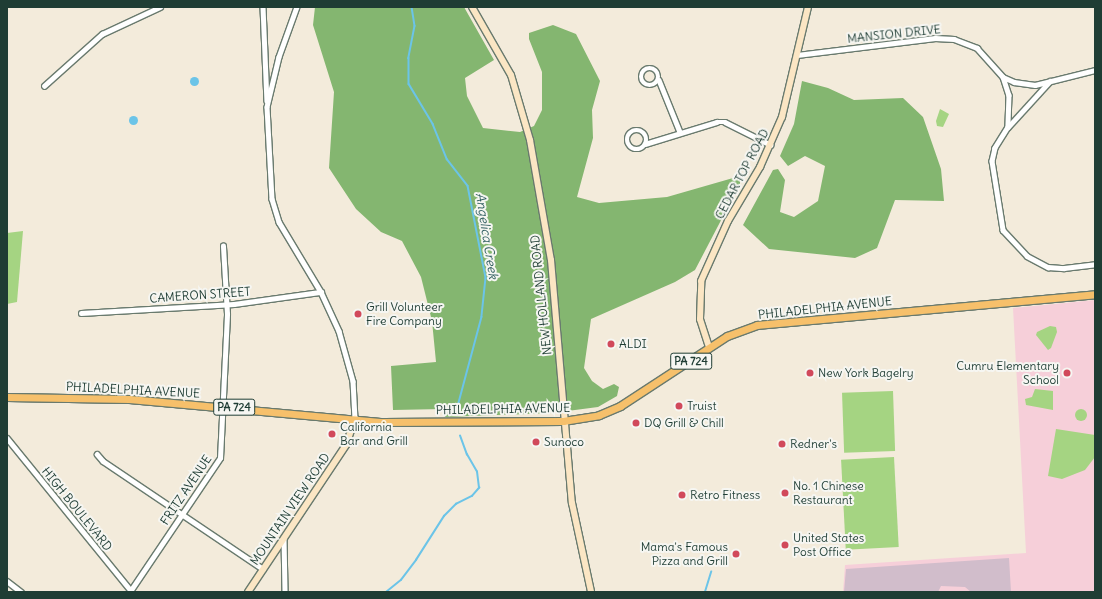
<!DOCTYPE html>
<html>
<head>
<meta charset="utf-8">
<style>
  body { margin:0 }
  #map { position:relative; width:1102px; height:599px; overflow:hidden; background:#f3ebdb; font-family:Delius,sans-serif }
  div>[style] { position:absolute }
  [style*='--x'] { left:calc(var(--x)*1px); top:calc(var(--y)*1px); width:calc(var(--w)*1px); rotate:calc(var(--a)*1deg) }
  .built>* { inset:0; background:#f6cfd9 }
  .industrial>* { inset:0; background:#d1bdcb }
  .green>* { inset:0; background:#a5d482; transform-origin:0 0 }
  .round { border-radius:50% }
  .forest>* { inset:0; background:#84b670 }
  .water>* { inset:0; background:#6bc4e8 }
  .stream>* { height:1.5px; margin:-0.75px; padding:0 0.75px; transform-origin:0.75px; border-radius:0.75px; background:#6bc4e8 }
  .roads { filter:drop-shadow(1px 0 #697a6e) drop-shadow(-1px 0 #697a6e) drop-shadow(0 1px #697a6e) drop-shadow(0 -1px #697a6e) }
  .street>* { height:4.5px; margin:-2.25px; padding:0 2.25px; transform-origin:2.25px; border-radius:2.25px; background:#fff }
  .street>.ring { margin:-2.25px; padding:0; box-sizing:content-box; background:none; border:4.5px solid #fff; border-radius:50% }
  .secondary>* { height:6px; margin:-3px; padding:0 3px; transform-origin:3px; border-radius:3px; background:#fbe6c4 }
  .primary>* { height:7px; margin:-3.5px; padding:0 3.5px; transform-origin:3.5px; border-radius:3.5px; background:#f6c06b }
  .dots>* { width:11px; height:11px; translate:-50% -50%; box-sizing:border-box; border:2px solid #f6f6f2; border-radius:50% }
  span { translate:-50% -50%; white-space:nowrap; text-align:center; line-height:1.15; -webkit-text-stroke:4px #f6f6f2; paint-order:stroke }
  .shield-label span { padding:1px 3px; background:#f6f6f2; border:1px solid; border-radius:3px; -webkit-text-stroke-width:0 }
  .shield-label { font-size:11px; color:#1f3d34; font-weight:700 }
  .street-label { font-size:12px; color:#1f3d34 }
  .poi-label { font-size:12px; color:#1f3d34 }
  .left { translate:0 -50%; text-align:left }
  .right { translate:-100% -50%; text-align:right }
  .water-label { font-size:13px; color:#325f61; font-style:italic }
  .frame { position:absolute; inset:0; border:8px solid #1f3d34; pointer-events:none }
</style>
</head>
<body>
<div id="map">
  <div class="built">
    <div style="clip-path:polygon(1095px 300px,1095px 592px,843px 592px,845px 565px,1026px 553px,1013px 308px)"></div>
  </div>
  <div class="industrial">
    <div style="clip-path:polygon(1009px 558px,1011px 592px,971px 592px,965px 587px,941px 586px,938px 592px,844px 592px,846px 569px)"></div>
  </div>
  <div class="green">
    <div style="clip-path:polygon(940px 109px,949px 114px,943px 127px,937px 126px,936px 121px)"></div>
    <div style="clip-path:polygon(23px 231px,17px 302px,7px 304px,7px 233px)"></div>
    <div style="clip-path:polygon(1050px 326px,1056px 327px,1057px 332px,1051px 348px,1048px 350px,1036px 335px,1037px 332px)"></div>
    <div style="clip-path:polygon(1035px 389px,1053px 391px,1053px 410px,1026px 405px,1025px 399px,1032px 397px)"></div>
    <div style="left:893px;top:391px;width:60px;height:51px;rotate:88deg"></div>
    <div class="round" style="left:1075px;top:409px;width:12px;height:12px"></div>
    <div style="clip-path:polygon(1056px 429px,1095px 435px,1095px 457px,1085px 470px,1062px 479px,1048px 476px)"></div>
    <div style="left:894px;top:457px;width:90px;height:53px;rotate:87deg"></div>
  </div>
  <div class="forest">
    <div style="clip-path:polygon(315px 7px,464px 7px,494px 60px,465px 78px,467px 96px,483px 128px,520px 132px,534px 126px,542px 110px,542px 72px,529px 39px,529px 33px,553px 25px,576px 34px,600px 81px,592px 110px,593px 138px,577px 197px,599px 203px,667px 197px,740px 176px,740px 184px,695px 270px,675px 282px,591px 319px,584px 368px,592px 381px,603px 389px,614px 384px,619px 387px,617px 396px,598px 407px,552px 413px,445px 417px,443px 409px,393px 410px,391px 366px,436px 362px,432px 321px,421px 277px,402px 241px,381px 232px,356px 209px,329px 168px,334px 92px,313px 25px)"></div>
    <div style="clip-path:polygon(802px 81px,828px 88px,854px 100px,903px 98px,923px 117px,941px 169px,944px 201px,895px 200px,877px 248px,855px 258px,769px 249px,743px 225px,773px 170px,778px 169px,785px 180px,780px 212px,794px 217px,818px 201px,825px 166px,805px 156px,788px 166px,780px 156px,794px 124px)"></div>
  </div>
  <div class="water">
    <div class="round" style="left:189.5px;top:76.5px;width:9px;height:9px"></div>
    <div class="round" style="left:128.5px;top:115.5px;width:9px;height:9px"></div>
  </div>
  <div class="stream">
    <div style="--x:412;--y:7;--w:19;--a:81"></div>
    <div style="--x:415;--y:26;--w:33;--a:101"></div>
    <div style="--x:409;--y:58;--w:26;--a:90"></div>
    <div style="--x:409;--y:84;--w:47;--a:59"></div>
    <div style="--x:433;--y:124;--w:38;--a:68"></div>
    <div style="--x:447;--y:159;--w:34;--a:52"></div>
    <div style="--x:468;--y:186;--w:94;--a:78.9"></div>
    <div style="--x:486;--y:278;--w:39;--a:96"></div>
    <div style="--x:482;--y:317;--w:96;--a:105"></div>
    <div style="--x:386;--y:592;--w:19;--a:-39"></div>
    <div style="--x:401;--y:580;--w:25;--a:-53"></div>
    <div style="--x:416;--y:560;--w:52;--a:-57.5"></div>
    <div style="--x:444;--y:516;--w:17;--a:-45"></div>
    <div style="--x:456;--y:504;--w:18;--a:-27"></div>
    <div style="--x:472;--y:496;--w:11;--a:-49"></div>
    <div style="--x:479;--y:488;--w:16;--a:-97"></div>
    <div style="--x:477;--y:472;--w:20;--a:-120"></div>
    <div style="--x:467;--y:455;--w:20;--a:-110"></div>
    <div style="--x:705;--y:592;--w:21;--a:-73"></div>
  </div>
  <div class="roads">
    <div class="street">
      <div style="--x:263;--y:7;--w:94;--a:87.6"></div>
      <div style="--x:297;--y:7;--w:53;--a:109.8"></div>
      <div style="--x:279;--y:57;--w:51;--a:103.5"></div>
      <div style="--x:267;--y:107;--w:92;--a:86.9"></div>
      <div style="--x:272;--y:199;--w:24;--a:73"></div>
      <div style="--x:279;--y:222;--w:82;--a:59"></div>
      <div style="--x:321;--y:292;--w:43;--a:65.2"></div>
      <div style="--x:339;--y:331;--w:52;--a:74.4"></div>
      <div style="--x:353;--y:381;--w:38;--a:87"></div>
      <div style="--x:797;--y:55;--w:139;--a:-7"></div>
      <div style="--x:935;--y:38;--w:19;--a:3"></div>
      <div style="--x:954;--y:39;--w:25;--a:21"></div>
      <div style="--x:977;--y:48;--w:39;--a:48"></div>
      <div style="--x:1003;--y:77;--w:19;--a:72"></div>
      <div style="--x:1009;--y:95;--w:32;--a:92"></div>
      <div style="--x:1008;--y:127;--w:25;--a:122"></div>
      <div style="--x:995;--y:148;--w:13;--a:103"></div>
      <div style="--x:992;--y:161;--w:70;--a:80.9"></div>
      <div style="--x:1003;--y:230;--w:35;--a:47"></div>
      <div style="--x:1027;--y:256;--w:24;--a:28"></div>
      <div style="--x:1048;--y:267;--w:16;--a:4"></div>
      <div style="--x:1064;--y:268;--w:31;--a:-7"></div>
      <div class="ring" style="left:641px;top:68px;width:13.5px;height:13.5px"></div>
      <div style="--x:1003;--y:77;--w:12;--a:24"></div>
      <div style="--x:1014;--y:82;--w:21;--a:8"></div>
      <div style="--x:1035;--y:85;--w:62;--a:-14"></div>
      <div style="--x:659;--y:80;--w:56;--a:68"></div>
      <div style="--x:44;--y:86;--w:78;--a:-41.9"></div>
      <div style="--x:102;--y:34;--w:64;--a:-25"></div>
      <div style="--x:1008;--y:127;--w:62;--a:-47.6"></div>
      <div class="ring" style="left:627px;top:130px;width:15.5px;height:15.5px"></div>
      <div style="--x:645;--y:144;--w:75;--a:-17"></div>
      <div style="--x:717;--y:122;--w:8;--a:0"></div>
      <div style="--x:725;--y:122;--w:51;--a:26.6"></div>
      <div style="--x:81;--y:313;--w:153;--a:-3.4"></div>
      <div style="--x:234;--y:304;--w:88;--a:-7.9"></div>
      <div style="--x:7;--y:438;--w:198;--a:50.9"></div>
      <div style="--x:97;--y:454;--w:9;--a:49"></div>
      <div style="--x:103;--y:461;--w:193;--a:34"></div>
      <div style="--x:284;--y:538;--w:54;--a:88.9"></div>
      <div style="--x:7;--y:581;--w:18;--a:38"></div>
      <div style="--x:131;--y:590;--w:159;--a:-56"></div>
      <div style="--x:220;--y:458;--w:144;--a:-87.2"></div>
      <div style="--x:227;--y:314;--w:68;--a:-93.4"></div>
    </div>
    <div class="secondary">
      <div style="--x:472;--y:7;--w:78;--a:60.2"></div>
      <div style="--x:511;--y:75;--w:68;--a:73.7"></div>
      <div style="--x:530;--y:140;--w:122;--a:80.1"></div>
      <div style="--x:551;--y:260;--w:244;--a:85.1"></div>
      <div style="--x:572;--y:503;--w:91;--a:77.9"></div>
      <div style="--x:709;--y:347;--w:29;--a:-108"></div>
      <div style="--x:700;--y:319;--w:38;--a:-88"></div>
      <div style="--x:701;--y:281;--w:66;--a:-65.8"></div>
      <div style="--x:728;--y:221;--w:63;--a:-59.3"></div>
      <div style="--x:760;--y:167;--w:55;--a:-66.3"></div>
      <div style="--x:782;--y:117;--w:113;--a:-76.7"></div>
      <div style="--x:248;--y:592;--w:177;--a:-56.3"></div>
      <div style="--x:346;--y:445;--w:28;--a:-71"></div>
    </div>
    <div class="primary">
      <div style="--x:7;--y:397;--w:122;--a:0.9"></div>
      <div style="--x:129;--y:399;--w:255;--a:5.2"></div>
      <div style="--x:383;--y:422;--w:180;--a:-0.3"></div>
      <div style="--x:563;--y:421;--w:36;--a:-9"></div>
      <div style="--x:599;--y:415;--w:23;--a:-23"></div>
      <div style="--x:620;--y:406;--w:128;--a:-33.2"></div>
      <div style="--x:727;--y:336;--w:32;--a:-20"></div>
      <div style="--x:757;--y:325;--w:339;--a:-5.2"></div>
    </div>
  </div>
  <div class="dots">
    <div style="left:358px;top:314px;background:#d1495b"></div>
    <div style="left:611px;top:344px;background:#d1495b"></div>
    <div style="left:810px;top:373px;background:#d1495b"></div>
    <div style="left:1067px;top:373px;background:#d1495b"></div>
    <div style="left:679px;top:406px;background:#d1495b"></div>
    <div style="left:636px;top:423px;background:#d1495b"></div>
    <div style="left:332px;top:434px;background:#d1495b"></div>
    <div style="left:536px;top:442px;background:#d1495b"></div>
    <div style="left:782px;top:444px;background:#d1495b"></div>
    <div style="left:785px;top:493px;background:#d1495b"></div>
    <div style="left:682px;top:495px;background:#d1495b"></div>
    <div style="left:785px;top:545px;background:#d1495b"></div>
    <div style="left:736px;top:554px;background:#d1495b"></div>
  </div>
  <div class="shield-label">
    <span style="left:691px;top:361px">PA 724</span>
    <span style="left:234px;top:407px">PA 724</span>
  </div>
  <div class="street-label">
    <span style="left:894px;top:34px;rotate:-6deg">MANSION DRIVE</span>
    <span style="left:742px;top:174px;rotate:-62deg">CEDAR TOP ROAD</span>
    <span style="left:200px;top:295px;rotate:-4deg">CAMERON STREET</span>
    <span style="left:541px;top:295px;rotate:-96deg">NEW HOLLAND ROAD</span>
    <span style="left:825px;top:308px;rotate:-6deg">PHILADELPHIA AVENUE</span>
    <span style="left:133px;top:390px;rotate:3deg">PHILADELPHIA AVENUE</span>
    <span style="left:503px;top:409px;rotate:-1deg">PHILADELPHIA AVENUE</span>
    <span style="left:186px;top:490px;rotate:-56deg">FRITZ AVENUE</span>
    <span style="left:77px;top:509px;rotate:51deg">HIGH BOULEVARD</span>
    <span style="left:290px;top:509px;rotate:-56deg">MOUNTAIN VIEW ROAD</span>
  </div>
  <div class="poi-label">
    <span class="left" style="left:366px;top:314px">Grill Volunteer<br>Fire Company</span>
    <span class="left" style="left:619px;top:344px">ALDI</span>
    <span class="right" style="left:1059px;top:373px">Cumru Elementary<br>School</span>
    <span class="left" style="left:818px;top:373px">New York Bagelry</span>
    <span class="left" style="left:687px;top:406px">Truist</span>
    <span class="left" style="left:644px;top:423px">DQ Grill &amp; Chill</span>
    <span class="left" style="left:340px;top:434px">California<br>Bar and Grill</span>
    <span class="left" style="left:544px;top:442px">Sunoco</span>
    <span class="left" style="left:790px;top:444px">Redner's</span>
    <span class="left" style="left:793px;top:493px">No. 1 Chinese<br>Restaurant</span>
    <span class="left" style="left:690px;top:495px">Retro Fitness</span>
    <span class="left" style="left:793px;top:545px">United States<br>Post Office</span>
    <span class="right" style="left:728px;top:554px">Mama's Famous<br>Pizza and Grill</span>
  </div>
  <div class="water-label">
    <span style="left:486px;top:236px;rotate:81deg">Angelica Creek</span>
  </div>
  <div class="frame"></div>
</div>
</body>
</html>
